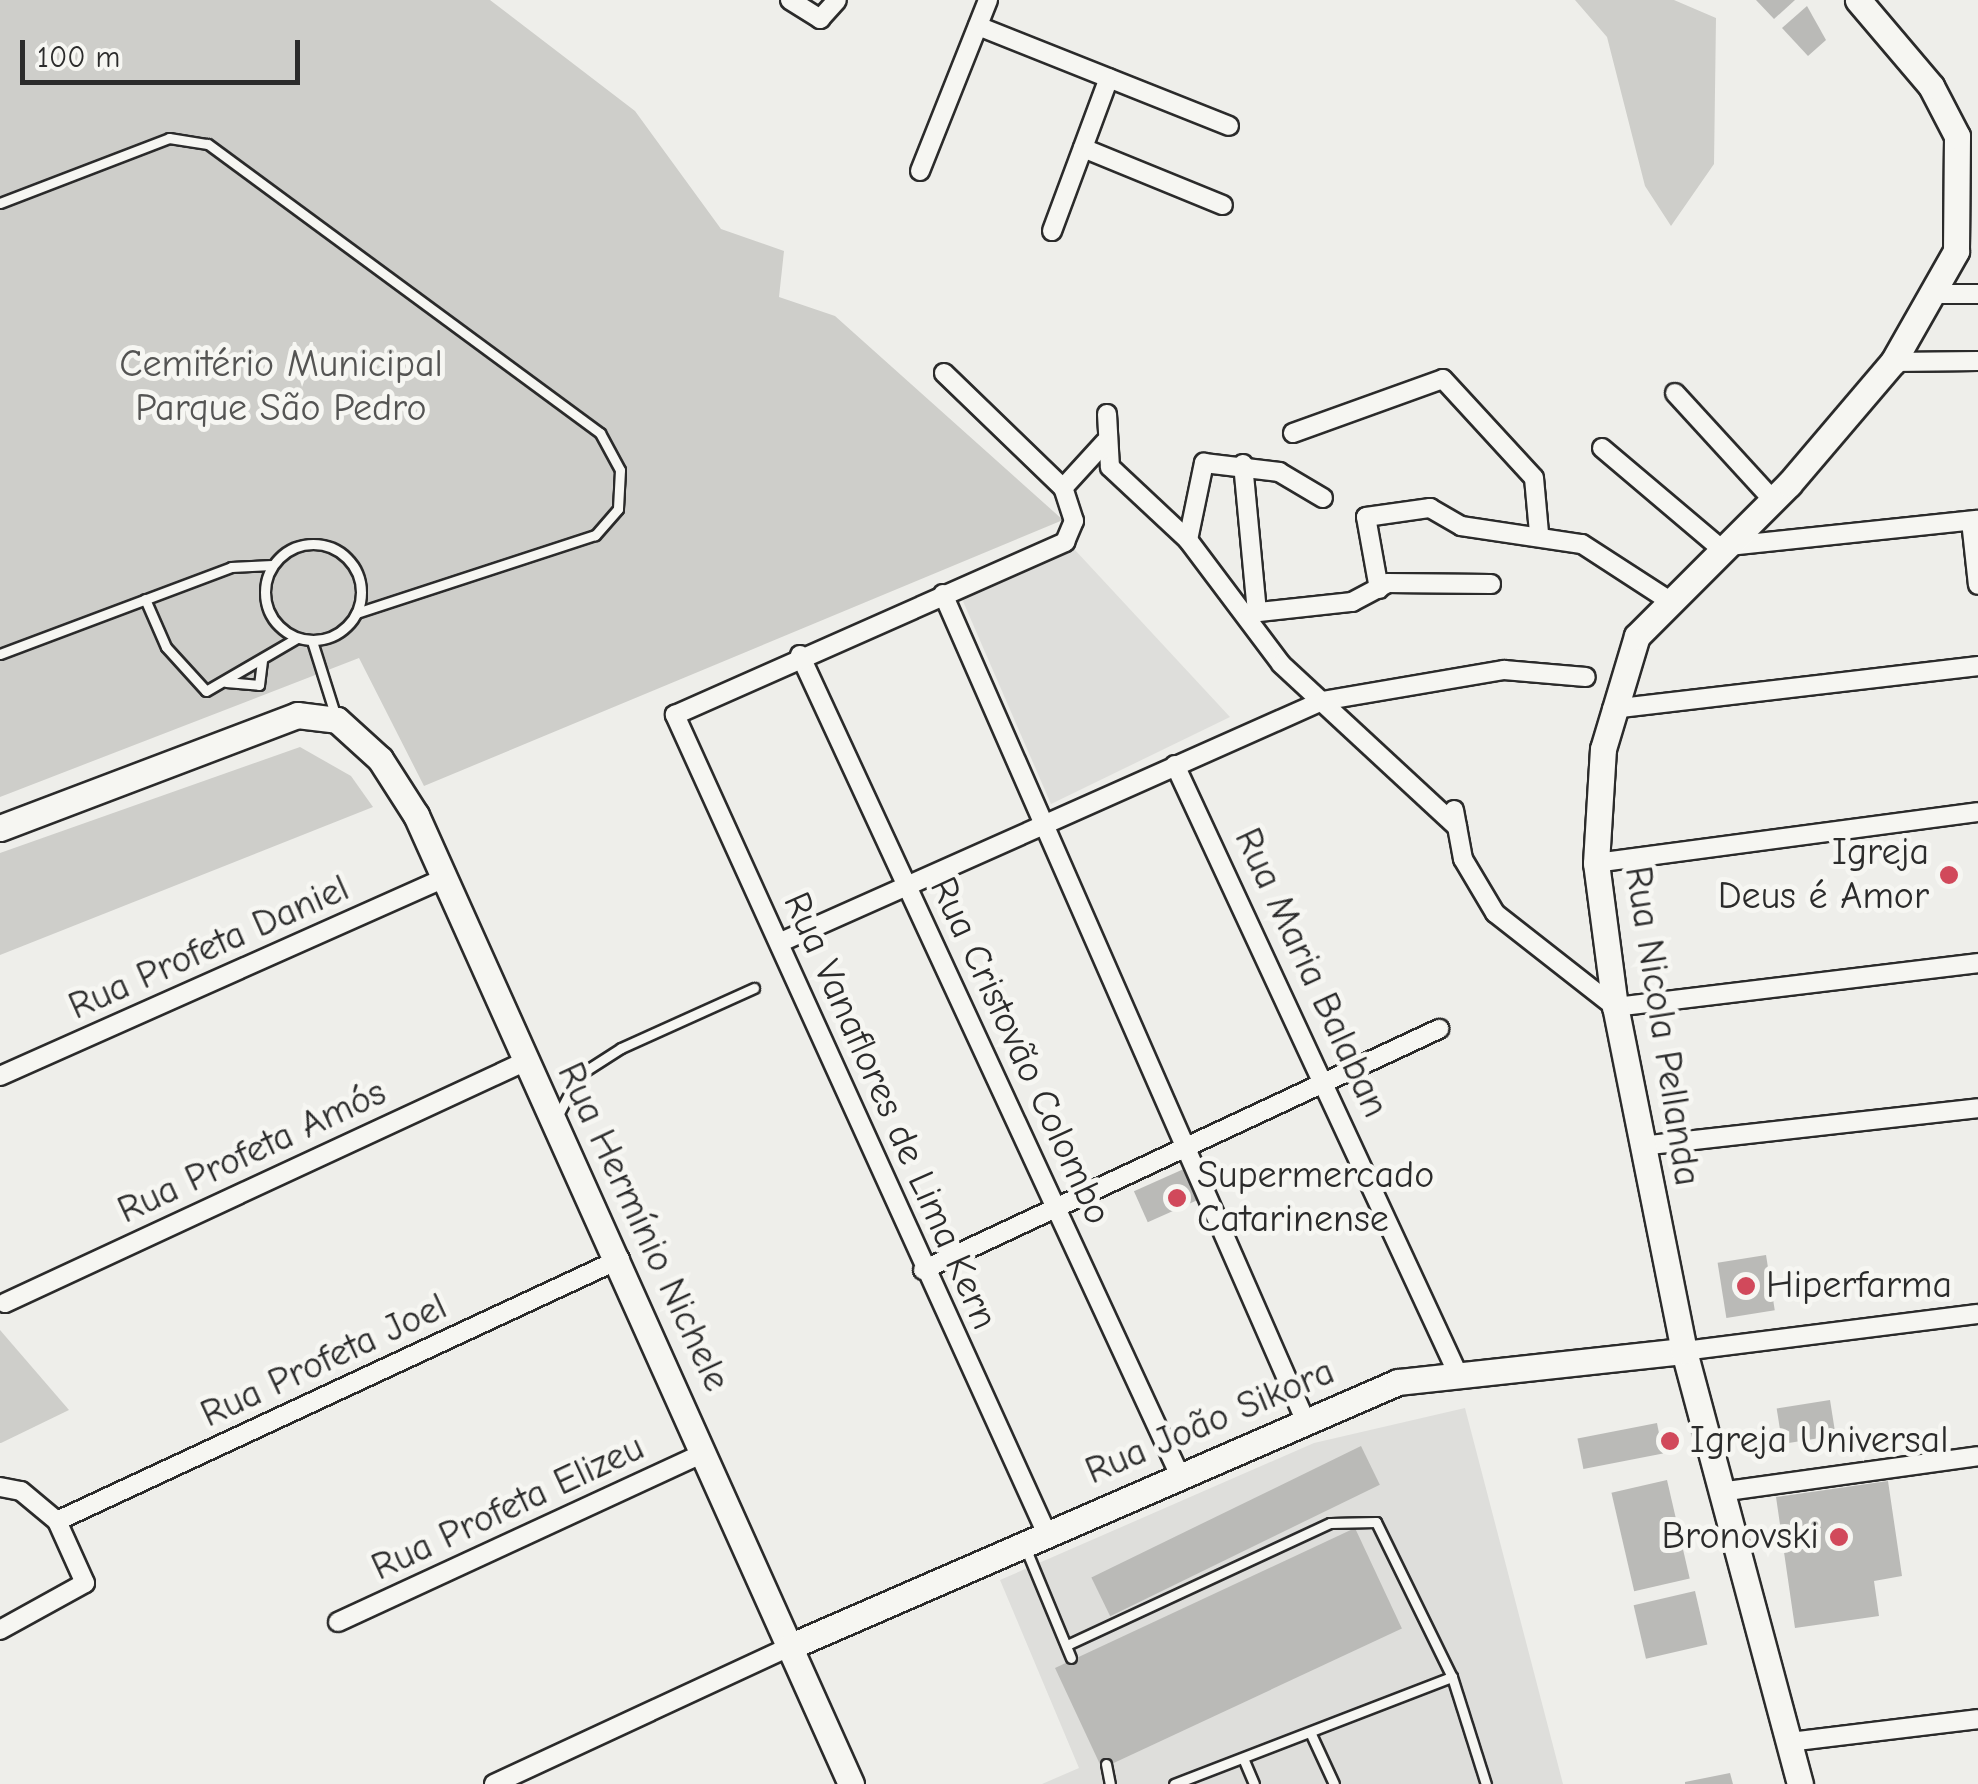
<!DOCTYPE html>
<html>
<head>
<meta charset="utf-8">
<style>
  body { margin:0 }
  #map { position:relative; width:1978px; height:1784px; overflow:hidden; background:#eeeeea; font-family:"Comic Neue",sans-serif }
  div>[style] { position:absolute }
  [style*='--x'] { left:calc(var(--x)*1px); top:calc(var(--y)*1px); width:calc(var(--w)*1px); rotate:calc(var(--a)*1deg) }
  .built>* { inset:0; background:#dededb }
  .green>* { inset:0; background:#cececa }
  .building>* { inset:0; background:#babab7; transform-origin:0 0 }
  .roads { filter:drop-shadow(2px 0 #2b2b2b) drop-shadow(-2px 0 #2b2b2b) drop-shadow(0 2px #2b2b2b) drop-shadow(0 -2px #2b2b2b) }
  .lane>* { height:9px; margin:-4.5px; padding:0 4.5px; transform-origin:4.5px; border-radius:4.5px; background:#f6f6f2 }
  .lane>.ring { margin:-4.5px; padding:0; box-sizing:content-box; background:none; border:9px solid #f6f6f2; border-radius:50% }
  .street>* { height:18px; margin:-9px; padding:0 9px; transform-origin:9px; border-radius:9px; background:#f6f6f2 }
  .secondary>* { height:25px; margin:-12.5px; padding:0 12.5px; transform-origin:12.5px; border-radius:12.5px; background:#f6f6f2 }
  .dots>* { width:28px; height:28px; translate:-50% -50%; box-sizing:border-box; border:5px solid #f6f6f2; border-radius:50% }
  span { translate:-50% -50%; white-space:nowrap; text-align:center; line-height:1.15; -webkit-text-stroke:10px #f6f6f2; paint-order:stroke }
  .park-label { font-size:38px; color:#545453 }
  .poi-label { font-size:38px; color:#2b2b2b }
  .right { translate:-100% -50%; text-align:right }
  .left { translate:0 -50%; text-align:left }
  .street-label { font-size:38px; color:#2b2b2b }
  .scale { position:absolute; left:20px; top:40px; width:280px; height:45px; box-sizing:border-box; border:5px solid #2b2b2b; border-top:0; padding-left:12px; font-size:30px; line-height:35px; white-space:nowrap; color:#2b2b2b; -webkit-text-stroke:8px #f6f6f2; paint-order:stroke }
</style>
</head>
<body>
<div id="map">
  <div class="built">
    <div style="clip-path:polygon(1075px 550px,1230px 717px,1051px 804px,962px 599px)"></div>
    <div style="clip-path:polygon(1465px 1408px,1563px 1784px,1042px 1784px,1079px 1768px,1000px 1580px,1314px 1443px)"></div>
  </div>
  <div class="green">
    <div style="clip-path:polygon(0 0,490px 0,635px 111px,721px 229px,784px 251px,779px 297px,835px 316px,1063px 520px,424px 786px,359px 658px,0 797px)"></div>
    <div style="clip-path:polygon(1575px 0,1674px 0,1716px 18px,1714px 164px,1671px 226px,1645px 186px,1607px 37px)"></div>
    <div style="clip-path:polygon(300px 747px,351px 776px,373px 807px,0 955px,0 853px)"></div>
    <div style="clip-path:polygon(0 1330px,69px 1410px,1px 1443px,0 1443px)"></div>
  </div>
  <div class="building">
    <div style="clip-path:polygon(1756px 0,1795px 0,1774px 19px)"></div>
    <div style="clip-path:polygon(1807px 6px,1826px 40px,1808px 56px,1782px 28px)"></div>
    <div style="left:1186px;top:1168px;width:34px;height:57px;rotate:66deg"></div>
    <div style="left:1766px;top:1255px;width:56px;height:49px;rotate:81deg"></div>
    <div style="left:1830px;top:1400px;width:36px;height:54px;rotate:81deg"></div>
    <div style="left:1657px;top:1423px;width:31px;height:81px;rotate:79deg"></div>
    <div style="left:1361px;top:1446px;width:43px;height:300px;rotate:64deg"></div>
    <div style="left:1667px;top:1480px;width:101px;height:57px;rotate:77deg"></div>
    <div style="clip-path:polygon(1888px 1481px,1902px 1576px,1874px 1581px,1879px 1616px,1795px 1628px,1776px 1497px)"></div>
    <div style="left:1355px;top:1528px;width:111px;height:331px;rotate:65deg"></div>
    <div style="left:1695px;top:1591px;width:55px;height:63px;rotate:77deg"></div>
    <div style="clip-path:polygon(1730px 1773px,1733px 1784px,1685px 1784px,1685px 1782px)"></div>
  </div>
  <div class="roads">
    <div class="lane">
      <div style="--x:0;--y:203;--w:181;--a:-21"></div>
      <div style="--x:169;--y:138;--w:39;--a:9"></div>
      <div style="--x:208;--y:144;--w:487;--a:36.4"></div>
      <div style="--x:600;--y:433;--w:42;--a:61.6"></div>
      <div style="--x:620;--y:470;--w:39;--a:93"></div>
      <div style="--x:618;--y:509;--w:35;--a:131"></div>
      <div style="--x:595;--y:535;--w:251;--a:161.9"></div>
      <div class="ring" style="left:265px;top:544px;width:87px;height:87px"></div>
      <div style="--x:145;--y:599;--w:52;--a:66.4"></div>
      <div style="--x:166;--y:647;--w:59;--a:47.7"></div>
      <div style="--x:206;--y:691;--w:105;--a:-30.2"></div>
      <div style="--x:312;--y:641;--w:80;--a:72.5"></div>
      <div style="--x:0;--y:654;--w:247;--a:-20.6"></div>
      <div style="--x:231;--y:567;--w:41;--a:-2.8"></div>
      <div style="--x:226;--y:682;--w:33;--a:5"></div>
      <div style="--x:259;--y:685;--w:25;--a:-83"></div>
      <div style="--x:557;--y:1117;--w:47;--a:-62.4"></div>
      <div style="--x:579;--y:1075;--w:50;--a:-32.7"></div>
      <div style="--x:621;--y:1048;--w:146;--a:-24.3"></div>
      <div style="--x:1025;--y:1547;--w:120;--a:67.5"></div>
      <div style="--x:1067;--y:1645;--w:290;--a:-24.9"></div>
      <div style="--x:1330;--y:1523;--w:46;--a:-1.2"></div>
      <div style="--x:1376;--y:1522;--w:173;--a:63.9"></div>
      <div style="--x:1452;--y:1677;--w:112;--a:72.4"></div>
      <div style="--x:1310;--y:1732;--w:57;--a:65.2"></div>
      <div style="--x:1243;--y:1758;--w:28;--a:67"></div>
      <div style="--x:1106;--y:1764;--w:20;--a:79"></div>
      <div style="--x:1174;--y:1784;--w:298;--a:-21.1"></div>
    </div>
    <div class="street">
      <div style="--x:790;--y:0;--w:36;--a:32"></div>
      <div style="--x:820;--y:19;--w:25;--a:-48"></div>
      <div style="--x:978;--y:26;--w:270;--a:21.7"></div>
      <div style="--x:1083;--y:148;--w:151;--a:22.2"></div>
      <div style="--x:920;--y:171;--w:184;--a:-68.3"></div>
      <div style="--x:1052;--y:231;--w:163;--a:-69.6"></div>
      <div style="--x:1937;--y:294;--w:41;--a:0"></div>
      <div style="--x:1893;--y:362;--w:85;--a:-0.7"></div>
      <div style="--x:944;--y:373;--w:165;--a:44"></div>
      <div style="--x:1675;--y:393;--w:144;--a:47.5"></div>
      <div style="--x:1107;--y:414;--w:53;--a:86.8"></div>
      <div style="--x:1110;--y:467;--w:107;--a:43.1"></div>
      <div style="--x:1188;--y:540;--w:155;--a:53.1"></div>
      <div style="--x:1281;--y:664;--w:240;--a:42.8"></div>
      <div style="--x:1293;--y:433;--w:159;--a:-19.8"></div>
      <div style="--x:1443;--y:379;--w:134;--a:47.4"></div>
      <div style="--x:1534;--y:478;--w:55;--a:84.8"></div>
      <div style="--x:1602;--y:448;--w:153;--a:40.2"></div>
      <div style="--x:1719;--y:547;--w:260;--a:-6"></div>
      <div style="--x:1243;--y:464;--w:149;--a:84.6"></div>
      <div style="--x:1971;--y:521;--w:64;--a:83.8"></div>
      <div style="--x:1188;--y:540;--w:79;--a:-78.3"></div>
      <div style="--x:1204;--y:463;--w:76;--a:6.8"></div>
      <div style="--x:1279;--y:472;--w:51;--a:30.6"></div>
      <div style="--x:1379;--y:589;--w:73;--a:-100.2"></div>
      <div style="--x:1366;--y:517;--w:65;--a:-8"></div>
      <div style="--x:1430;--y:508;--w:36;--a:30"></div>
      <div style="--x:1461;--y:526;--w:122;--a:8.5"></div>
      <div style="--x:1582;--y:544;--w:99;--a:33"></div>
      <div style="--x:943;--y:594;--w:902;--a:66.33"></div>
      <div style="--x:1250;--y:613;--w:103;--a:-6.2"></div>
      <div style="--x:1352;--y:602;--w:40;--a:-28"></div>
      <div style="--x:1387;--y:583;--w:104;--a:0.6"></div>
      <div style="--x:800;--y:655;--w:905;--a:65.16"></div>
      <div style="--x:1612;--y:709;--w:369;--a:-6.7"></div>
      <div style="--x:1175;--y:765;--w:672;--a:65.08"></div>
      <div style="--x:1454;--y:810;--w:50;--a:79.6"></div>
      <div style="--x:1463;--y:859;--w:63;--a:59.3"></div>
      <div style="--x:1495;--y:913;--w:152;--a:38.1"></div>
      <div style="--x:1615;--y:1007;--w:366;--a:-6.9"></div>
      <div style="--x:1596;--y:863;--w:385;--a:-7.6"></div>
      <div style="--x:781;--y:942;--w:592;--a:-24.01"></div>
      <div style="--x:1322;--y:701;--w:185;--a:-9.7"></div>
      <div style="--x:1504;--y:670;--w:82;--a:4.9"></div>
      <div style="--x:0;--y:1076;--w:486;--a:-24"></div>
      <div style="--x:1641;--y:1146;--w:339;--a:-6.4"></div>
      <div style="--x:923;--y:1270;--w:570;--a:-25.04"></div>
      <div style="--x:5;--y:1303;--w:574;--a:-24.91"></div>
      <div style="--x:1684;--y:1351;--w:296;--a:-7.2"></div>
      <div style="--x:0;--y:1487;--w:21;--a:11"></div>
      <div style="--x:21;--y:1491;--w:47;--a:39.8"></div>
      <div style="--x:57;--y:1521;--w:68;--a:65.7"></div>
      <div style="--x:85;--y:1583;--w:97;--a:151.1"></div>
      <div style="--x:1720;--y:1492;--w:260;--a:-7.9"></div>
      <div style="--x:57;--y:1521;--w:621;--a:-24.96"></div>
      <div style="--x:1047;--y:1534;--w:900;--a:-114.43"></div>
      <div style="--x:675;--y:715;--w:427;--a:-23.9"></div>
      <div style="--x:1065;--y:542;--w:23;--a:-67"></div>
      <div style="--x:1074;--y:521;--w:35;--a:-108"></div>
      <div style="--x:1063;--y:488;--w:62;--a:-47.6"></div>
      <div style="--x:338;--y:1622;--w:403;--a:-24.8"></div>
      <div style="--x:1789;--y:1742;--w:190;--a:-6.9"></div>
      <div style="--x:494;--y:1784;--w:325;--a:-24.9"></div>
    </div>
    <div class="secondary">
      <div style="--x:0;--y:828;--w:318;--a:-20.8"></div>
      <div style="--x:297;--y:715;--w:40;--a:7.1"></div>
      <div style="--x:337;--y:720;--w:58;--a:42.2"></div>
      <div style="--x:380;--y:759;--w:67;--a:57.3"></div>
      <div style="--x:416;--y:815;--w:1062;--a:65.82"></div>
      <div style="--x:789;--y:1647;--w:664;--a:-23.52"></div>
      <div style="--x:1398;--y:1382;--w:288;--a:-6.2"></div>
      <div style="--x:1800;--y:1784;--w:448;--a:-105"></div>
      <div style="--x:1684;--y:1351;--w:351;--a:-101.3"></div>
      <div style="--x:1615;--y:1007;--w:145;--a:-97.5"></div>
      <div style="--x:1596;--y:863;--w:114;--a:-86.5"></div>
      <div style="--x:1603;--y:749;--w:118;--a:-73.3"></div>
      <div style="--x:1637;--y:636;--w:215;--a:-45"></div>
      <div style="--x:1789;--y:484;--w:160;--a:-49.6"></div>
      <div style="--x:1893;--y:362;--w:128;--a:-60.4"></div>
      <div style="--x:1956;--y:251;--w:115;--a:-89.5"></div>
      <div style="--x:1957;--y:136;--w:56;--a:-117.5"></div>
      <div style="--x:1931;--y:86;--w:113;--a:-130.3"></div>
    </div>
  </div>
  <div class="dots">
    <div style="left:1949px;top:875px;background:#d1495b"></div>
    <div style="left:1177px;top:1198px;background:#d1495b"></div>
    <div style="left:1746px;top:1286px;background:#d1495b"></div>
    <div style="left:1670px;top:1441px;background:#d1495b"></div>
    <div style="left:1839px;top:1537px;background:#d1495b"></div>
  </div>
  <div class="park-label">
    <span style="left:281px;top:387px">Cemitério Municipal<br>Parque São Pedro</span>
  </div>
  <div class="poi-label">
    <span class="right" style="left:1929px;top:875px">Igreja<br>Deus é Amor</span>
    <span class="left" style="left:1197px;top:1198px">Supermercado<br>Catarinense</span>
    <span class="left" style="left:1766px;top:1286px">Hiperfarma</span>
    <span class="left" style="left:1690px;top:1441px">Igreja Universal</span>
    <span class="right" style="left:1819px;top:1537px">Bronovski</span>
  </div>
  <div class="street-label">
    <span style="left:209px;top:948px;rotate:-24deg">Rua Profeta Daniel</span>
    <span style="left:1311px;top:973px;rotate:65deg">Rua Maria Balaban</span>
    <span style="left:1662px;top:1026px;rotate:81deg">Rua Nicola Pellanda</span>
    <span style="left:1020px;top:1051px;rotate:65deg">Rua Cristovão Colombo</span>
    <span style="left:890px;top:1111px;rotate:66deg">Rua Vanaflores de Lima Kern</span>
    <span style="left:252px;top:1152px;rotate:-25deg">Rua Profeta Amós</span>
    <span style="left:643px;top:1227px;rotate:65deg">Rua Hermínio Nichele</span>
    <span style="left:324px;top:1361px;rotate:-25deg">Rua Profeta Joel</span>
    <span style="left:1210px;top:1422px;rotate:-23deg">Rua João Sikora</span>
    <span style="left:508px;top:1508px;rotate:-25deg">Rua Profeta Elizeu</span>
  </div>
  <div class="scale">100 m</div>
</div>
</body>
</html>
